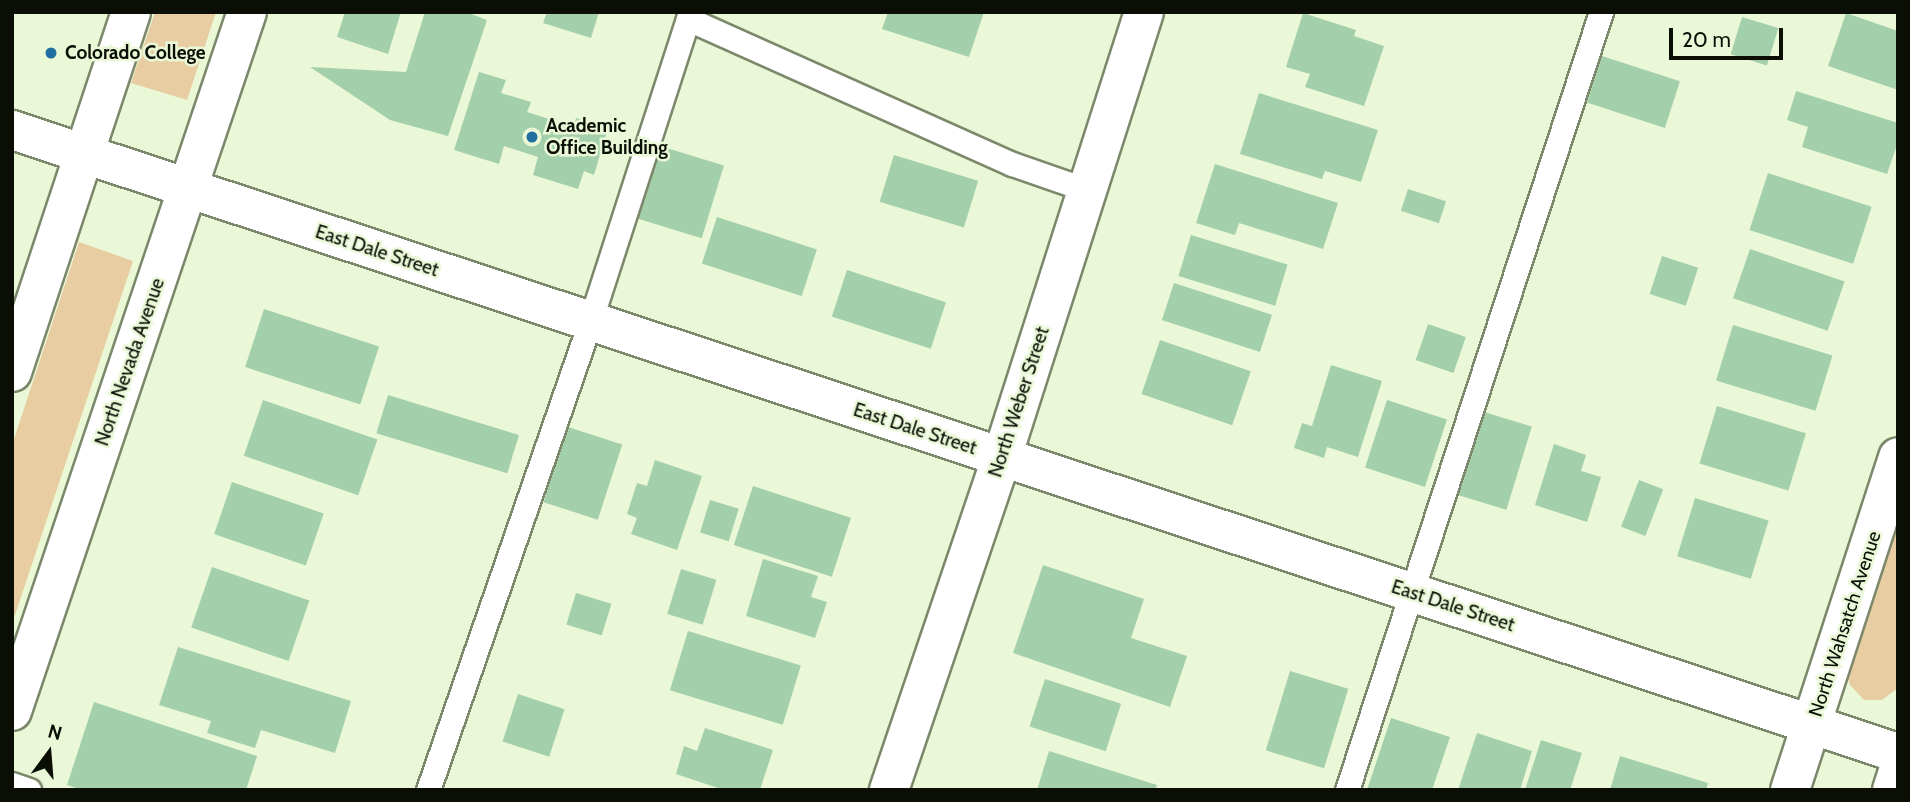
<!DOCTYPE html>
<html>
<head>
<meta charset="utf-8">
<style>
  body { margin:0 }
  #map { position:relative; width:1910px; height:802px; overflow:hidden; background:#eaf8d8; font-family:Cabin,sans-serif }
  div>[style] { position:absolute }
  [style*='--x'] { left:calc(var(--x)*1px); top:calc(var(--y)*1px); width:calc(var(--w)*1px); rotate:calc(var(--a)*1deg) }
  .green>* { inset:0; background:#e7cda1 }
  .building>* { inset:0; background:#a4cfab; transform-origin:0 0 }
  .roads { filter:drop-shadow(2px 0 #7c886b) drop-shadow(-2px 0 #7c886b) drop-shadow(0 2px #7c886b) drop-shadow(0 -2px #7c886b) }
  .lane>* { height:23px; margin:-11.5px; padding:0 11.5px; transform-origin:11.5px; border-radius:11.5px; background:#fff }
  .street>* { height:38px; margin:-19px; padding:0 19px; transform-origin:19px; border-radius:19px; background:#fff }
  .secondary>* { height:38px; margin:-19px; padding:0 19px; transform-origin:19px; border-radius:19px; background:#fff }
  .primary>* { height:38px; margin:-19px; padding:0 19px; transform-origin:19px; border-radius:19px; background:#fff }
  .dots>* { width:19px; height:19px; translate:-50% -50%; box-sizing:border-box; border:4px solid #eaf8d8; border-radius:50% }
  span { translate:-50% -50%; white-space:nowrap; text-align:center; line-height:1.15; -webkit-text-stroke:5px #eaf8d8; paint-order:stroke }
  .poi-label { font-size:19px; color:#0a0e05; font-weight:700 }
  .left { translate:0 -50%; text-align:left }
  .street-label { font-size:19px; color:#0a0e05 }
  .frame { position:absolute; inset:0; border:14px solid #0a0e05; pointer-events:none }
  .north { position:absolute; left:14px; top:718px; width:70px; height:70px; -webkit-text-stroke:5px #eaf8d8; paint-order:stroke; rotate:16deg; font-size:19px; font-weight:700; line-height:28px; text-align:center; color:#0a0e05 }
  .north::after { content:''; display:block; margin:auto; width:24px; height:32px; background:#0a0e05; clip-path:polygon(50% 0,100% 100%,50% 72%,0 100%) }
  .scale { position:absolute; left:1669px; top:28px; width:114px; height:32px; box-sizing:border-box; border:4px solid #0a0e05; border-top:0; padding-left:9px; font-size:21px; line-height:24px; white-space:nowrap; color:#0a0e05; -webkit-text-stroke:5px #eaf8d8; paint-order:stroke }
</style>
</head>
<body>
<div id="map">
  <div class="green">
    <div style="clip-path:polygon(155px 12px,216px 12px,187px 100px,131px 83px)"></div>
    <div style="clip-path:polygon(79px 242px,133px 261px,12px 624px,12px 445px)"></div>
    <div style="clip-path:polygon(1898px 514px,1898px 688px,1882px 700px,1864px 700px,1850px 685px,1846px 670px)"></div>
  </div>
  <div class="building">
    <div style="clip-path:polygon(345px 12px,401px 12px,388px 54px,337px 37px)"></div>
    <div style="clip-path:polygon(425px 12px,466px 12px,487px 20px,448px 136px,390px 120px,310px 67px,406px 72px)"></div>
    <div style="clip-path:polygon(547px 12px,599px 12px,591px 38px,543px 23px)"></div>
    <div style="clip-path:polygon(888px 12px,984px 12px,969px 57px,882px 29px)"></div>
    <div style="clip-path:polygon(1303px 13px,1356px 30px,1354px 36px,1384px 46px,1364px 106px,1305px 87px,1310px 74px,1286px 67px)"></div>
    <div style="clip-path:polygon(1846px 13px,1898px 31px,1898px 90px,1828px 66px)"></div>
    <div style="left:1742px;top:17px;width:38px;height:39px;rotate:17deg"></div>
    <div style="left:1602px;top:56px;width:82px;height:49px;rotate:18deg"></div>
    <div style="clip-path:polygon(479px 72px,506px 80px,501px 93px,531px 102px,527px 112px,574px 127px,576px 118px,608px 128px,594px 175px,584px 171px,578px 189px,533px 175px,538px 157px,504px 146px,499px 164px,454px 150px)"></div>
    <div style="clip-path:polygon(1796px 91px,1898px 123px,1898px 142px,1887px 174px,1802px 147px,1808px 127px,1787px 120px)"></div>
    <div style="clip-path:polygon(1259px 93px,1378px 130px,1361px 182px,1325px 171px,1322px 179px,1240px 154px)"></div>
    <div style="left:657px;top:145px;width:70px;height:76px;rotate:17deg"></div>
    <div style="left:894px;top:155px;width:88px;height:49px;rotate:17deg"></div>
    <div style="clip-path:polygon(1215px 164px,1338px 203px,1323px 249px,1239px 223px,1235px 235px,1196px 223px)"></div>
    <div style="left:1768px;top:173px;width:109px;height:60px;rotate:18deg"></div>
    <div style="left:1408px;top:189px;width:40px;height:23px;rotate:18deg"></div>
    <div style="left:717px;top:217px;width:105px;height:49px;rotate:18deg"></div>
    <div style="left:1191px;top:235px;width:101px;height:43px;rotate:17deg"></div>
    <div style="left:1750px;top:249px;width:100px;height:52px;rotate:19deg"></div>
    <div style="left:1662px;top:256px;width:38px;height:40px;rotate:18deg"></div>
    <div style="left:847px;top:270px;width:104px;height:49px;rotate:18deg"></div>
    <div style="left:1174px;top:283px;width:103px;height:39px;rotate:18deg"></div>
    <div style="left:264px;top:309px;width:121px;height:61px;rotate:18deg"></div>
    <div style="left:1428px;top:324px;width:40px;height:38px;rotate:19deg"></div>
    <div style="left:1733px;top:325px;width:104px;height:58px;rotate:17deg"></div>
    <div style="left:1160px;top:340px;width:96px;height:57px;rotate:19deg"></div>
    <div style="clip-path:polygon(1331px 365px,1382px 381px,1358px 457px,1327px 447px,1324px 458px,1294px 448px,1302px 423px,1312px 426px)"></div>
    <div style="left:388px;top:395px;width:137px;height:40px;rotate:17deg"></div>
    <div style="left:263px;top:400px;width:121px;height:59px;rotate:19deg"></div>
    <div style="left:1387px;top:400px;width:63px;height:71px;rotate:18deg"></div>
    <div style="left:1717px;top:406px;width:93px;height:60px;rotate:17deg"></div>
    <div style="left:1484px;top:412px;width:50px;height:87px;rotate:17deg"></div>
    <div style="left:568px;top:427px;width:57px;height:79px;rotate:18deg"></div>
    <div style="clip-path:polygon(1554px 444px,1586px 455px,1581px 471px,1601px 477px,1587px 522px,1535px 505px)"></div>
    <div style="clip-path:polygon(655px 460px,702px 476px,677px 550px,631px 534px,637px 518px,627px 514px,637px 483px,647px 486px)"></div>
    <div style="left:1639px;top:480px;width:26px;height:50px;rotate:21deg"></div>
    <div style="left:232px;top:482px;width:97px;height:55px;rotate:19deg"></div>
    <div style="left:753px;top:486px;width:103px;height:62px;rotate:18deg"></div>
    <div style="left:1695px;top:498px;width:77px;height:61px;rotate:17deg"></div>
    <div style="left:710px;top:500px;width:30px;height:34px;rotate:17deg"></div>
    <div style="clip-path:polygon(763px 559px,818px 576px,811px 597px,827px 602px,815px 638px,746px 616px)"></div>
    <div style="clip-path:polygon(1043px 565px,1144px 599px,1131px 638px,1187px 656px,1170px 707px,1013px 653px)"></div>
    <div style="left:212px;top:567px;width:103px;height:64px;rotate:19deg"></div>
    <div style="left:681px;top:569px;width:37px;height:47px;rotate:17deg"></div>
    <div style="left:576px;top:593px;width:37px;height:33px;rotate:17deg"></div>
    <div style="left:688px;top:631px;width:118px;height:62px;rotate:17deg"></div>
    <div style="clip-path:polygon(178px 647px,351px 701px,335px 753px,261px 730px,255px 748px,207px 733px,211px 721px,159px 705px)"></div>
    <div style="left:1290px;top:671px;width:61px;height:83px;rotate:17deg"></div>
    <div style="left:1045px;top:679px;width:80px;height:50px;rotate:18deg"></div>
    <div style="left:518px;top:694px;width:49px;height:50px;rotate:18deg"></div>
    <div style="clip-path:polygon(94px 702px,257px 756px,246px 790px,82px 790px,67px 785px)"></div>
    <div style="clip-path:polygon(1391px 718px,1450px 737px,1432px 790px,1367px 790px)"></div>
    <div style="clip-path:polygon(705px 728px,773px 750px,760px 790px,724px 790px,676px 774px,684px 746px,697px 751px)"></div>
    <div style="clip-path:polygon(1477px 733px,1532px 751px,1520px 790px,1458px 790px)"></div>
    <div style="clip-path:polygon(1541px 740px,1582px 753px,1570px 790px,1525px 790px)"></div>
    <div style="clip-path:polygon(1049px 751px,1157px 785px,1155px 790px,1037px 790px)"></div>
    <div style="clip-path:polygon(1620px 756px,1708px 783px,1706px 790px,1610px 790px)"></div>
  </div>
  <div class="roads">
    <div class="lane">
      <div style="--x:688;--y:19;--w:355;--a:24.1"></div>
      <div style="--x:1012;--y:164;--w:79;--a:19.1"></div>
      <div style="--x:12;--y:784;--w:18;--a:19"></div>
      <div style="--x:428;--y:790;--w:495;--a:-70.9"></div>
      <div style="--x:590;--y:322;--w:326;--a:-72.1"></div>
      <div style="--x:1347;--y:790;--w:818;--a:-71.92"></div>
    </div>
    <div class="street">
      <div style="--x:12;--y:130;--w:1986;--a:18.28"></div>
    </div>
    <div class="secondary">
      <div style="--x:889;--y:790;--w:352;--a:-71.3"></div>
      <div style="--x:1002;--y:457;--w:467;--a:-72.3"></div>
      <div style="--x:1790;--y:790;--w:350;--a:-72"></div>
      <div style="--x:1892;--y:790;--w:19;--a:-72"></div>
    </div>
    <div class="primary">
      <div style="--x:12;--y:372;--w:379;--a:-71.7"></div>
      <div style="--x:12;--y:711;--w:737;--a:-71.42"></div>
    </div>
  </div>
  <div class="dots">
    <div style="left:51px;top:53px;background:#216fa1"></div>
    <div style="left:532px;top:137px;background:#216fa1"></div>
  </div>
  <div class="poi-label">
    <span class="left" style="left:65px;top:53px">Colorado College</span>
    <span class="left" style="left:546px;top:137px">Academic<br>Office Building</span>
  </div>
  <div class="street-label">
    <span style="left:377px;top:251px;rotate:18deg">East Dale Street</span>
    <span style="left:130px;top:362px;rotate:-71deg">North Nevada Avenue</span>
    <span style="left:1019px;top:402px;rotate:-72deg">North Weber Street</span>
    <span style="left:915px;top:429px;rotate:18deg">East Dale Street</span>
    <span style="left:1453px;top:606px;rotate:18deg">East Dale Street</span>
    <span style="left:1845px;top:624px;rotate:-72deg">North Wahsatch Avenue</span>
  </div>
  <div class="frame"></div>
  <div class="north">N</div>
  <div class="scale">20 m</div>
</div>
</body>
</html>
